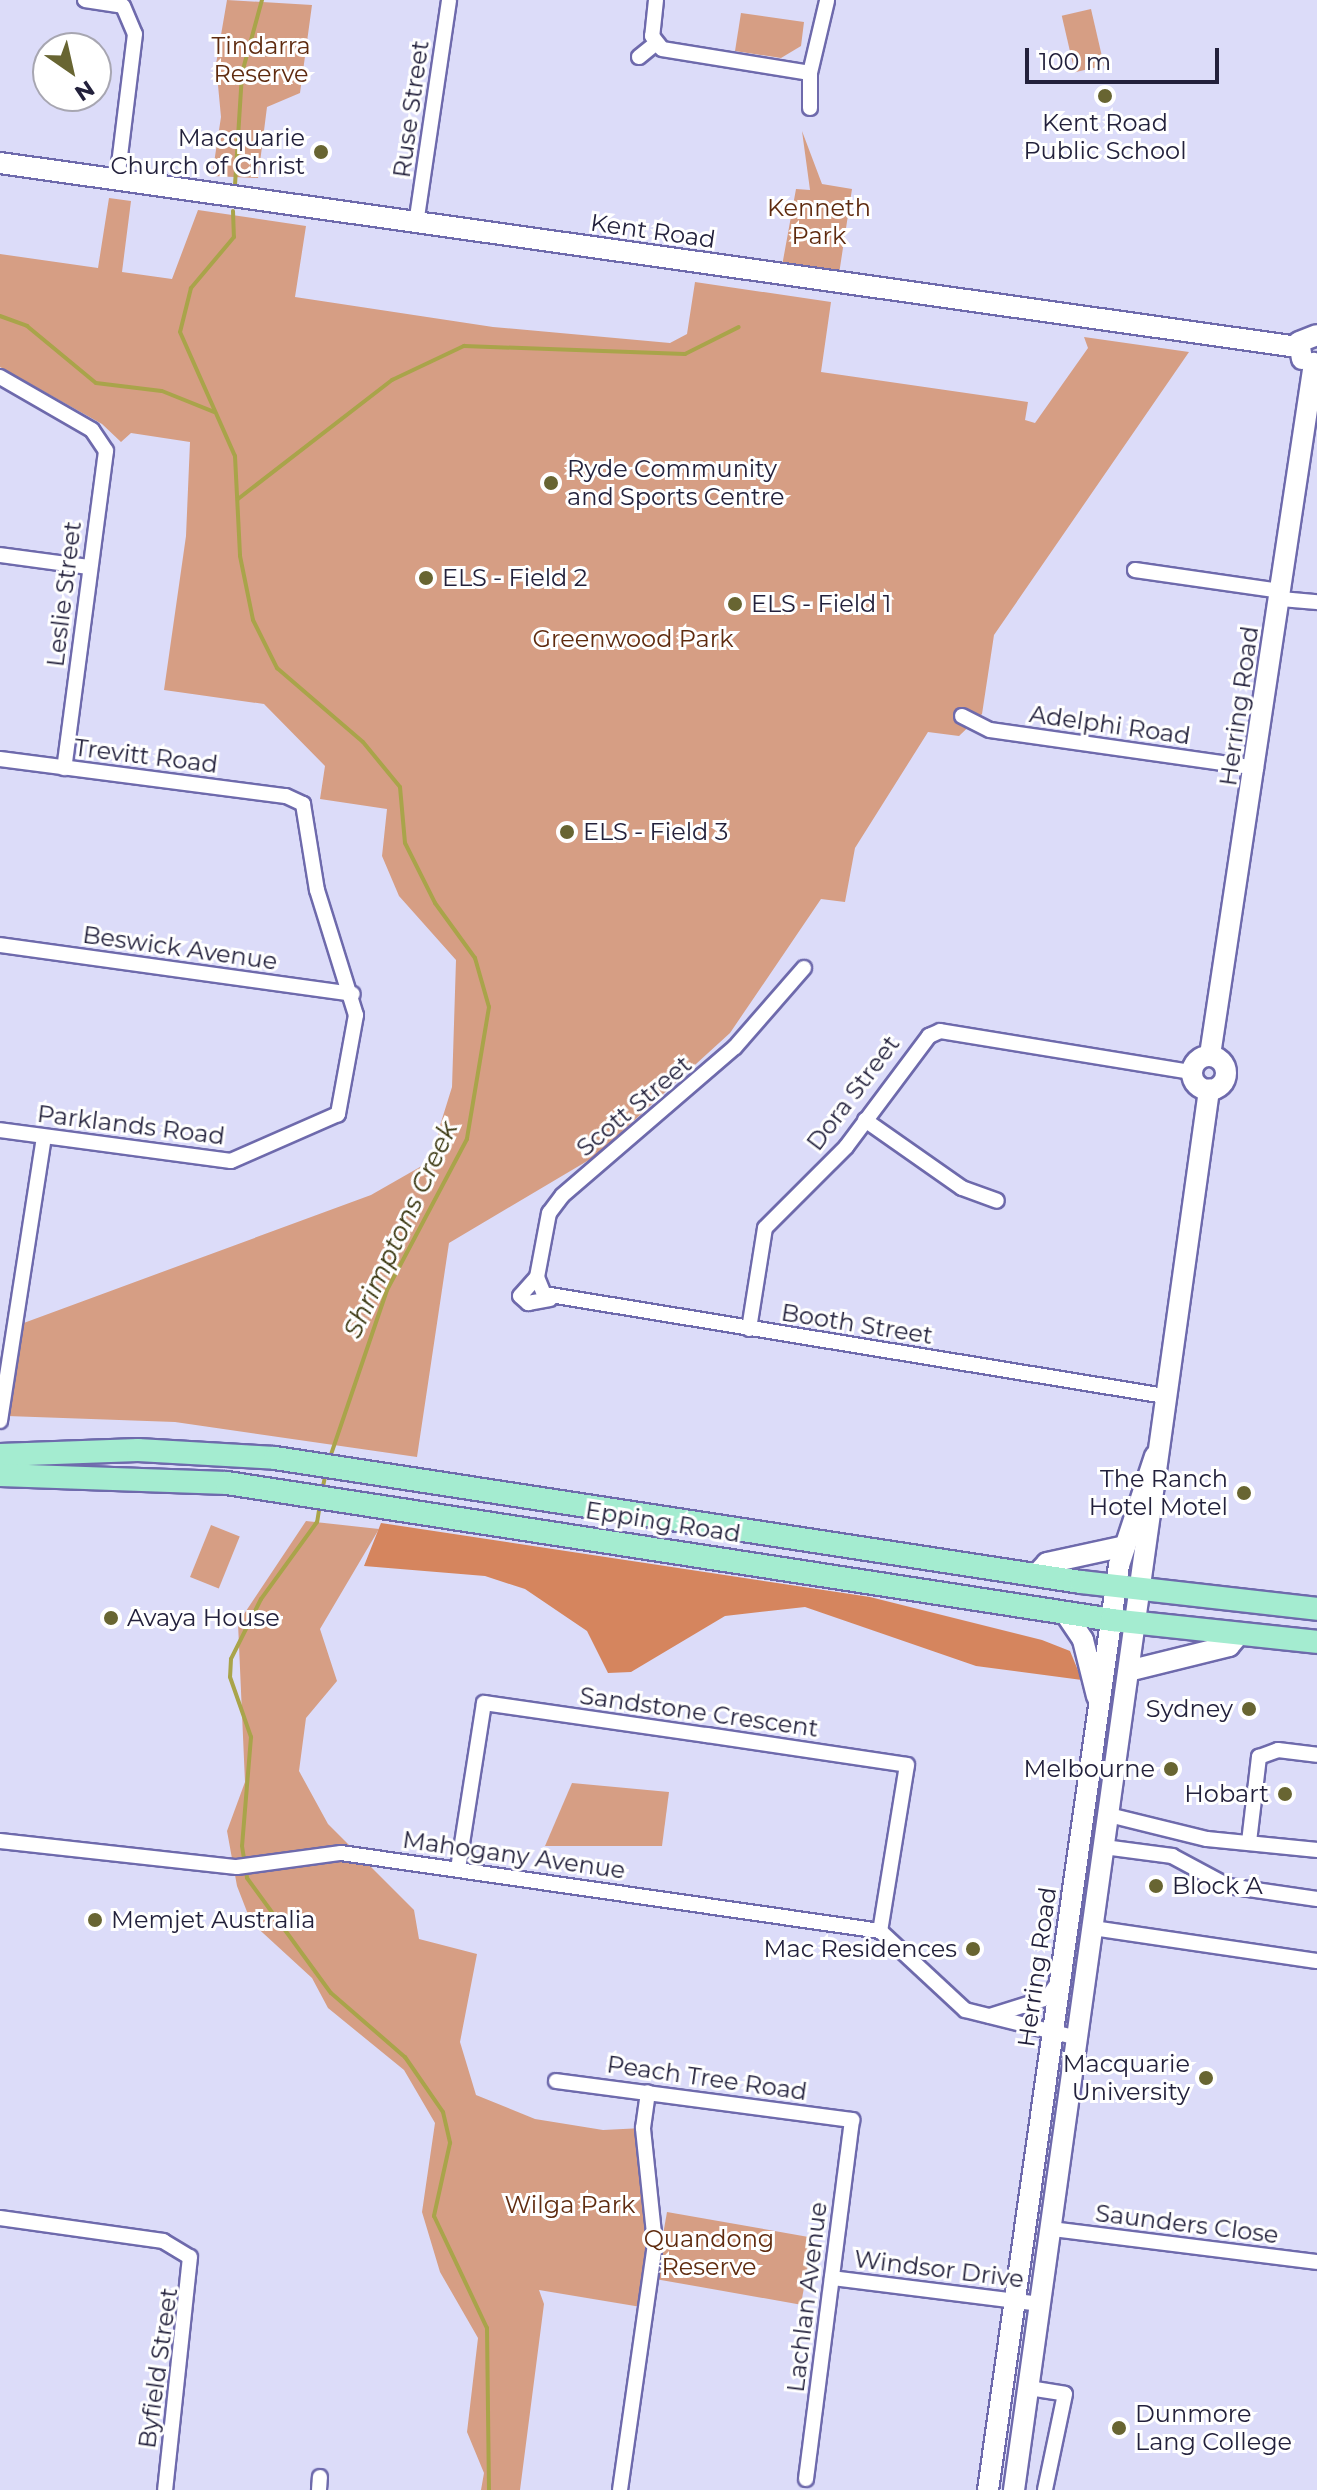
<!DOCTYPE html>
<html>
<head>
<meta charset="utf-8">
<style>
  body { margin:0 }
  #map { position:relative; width:1317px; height:2490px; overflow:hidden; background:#dcdcf9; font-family:Montserrat,sans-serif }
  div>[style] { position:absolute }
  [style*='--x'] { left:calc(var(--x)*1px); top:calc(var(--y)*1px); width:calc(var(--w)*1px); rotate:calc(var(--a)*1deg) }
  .green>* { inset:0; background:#d69e84; transform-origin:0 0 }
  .forest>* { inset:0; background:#d5855e }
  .stream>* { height:4px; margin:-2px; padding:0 2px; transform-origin:2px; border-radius:2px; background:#a9a44a }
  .roads { filter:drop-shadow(2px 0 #6e6aac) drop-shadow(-2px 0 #6e6aac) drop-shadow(0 2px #6e6aac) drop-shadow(0 -2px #6e6aac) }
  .street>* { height:14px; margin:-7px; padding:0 7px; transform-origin:7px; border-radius:7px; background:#fff }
  .secondary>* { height:20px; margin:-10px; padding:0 10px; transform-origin:10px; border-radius:10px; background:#fff }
  .secondary>.ring { margin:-10px; padding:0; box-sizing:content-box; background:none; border:20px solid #fff; border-radius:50% }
  .primary>* { height:22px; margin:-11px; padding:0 11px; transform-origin:11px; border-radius:11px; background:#a4ecd0 }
  .dots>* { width:22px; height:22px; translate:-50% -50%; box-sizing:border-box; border:4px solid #fff; border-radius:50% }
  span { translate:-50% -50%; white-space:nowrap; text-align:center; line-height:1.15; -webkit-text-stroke:6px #fff; paint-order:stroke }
  .park-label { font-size:24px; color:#5f2b0f }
  .street-label { font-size:24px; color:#23213c }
  .poi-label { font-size:24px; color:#23213c }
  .right { translate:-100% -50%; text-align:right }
  .left { translate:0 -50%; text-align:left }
  .water-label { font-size:26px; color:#3a3710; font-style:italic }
  .north { position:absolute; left:32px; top:32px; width:80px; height:80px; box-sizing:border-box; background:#fff; border:2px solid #a7a6b1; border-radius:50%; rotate:146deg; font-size:22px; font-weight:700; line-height:32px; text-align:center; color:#23213c }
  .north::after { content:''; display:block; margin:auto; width:28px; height:36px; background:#686532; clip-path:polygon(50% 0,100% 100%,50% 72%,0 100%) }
  .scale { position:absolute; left:1025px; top:48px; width:194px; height:36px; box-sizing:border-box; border:4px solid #23213c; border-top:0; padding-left:10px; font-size:24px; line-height:28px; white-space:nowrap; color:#23213c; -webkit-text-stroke:6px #fff; paint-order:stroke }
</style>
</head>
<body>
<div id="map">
  <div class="green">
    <div style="clip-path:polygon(227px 0,312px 5px,300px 93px,267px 107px,258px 178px,212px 176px,221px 117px,216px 64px)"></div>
    <div style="left:1091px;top:9px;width:58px;height:30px;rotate:77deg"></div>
    <div style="clip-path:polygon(741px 13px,804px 22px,801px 46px,781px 58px,735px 51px)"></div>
    <div style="clip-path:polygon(802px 131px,822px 184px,852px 189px,839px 274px,782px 266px,796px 189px,810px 190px)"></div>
    <div style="clip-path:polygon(109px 198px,131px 201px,122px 272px,172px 279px,198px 210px,306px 226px,295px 297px,493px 327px,670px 343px,687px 334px,695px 282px,831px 302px,821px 372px,1028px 402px,1025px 420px,1035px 423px,1088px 348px,1084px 337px,1189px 352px,994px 635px,982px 714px,959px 736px,928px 732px,855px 848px,845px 902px,821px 899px,730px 1033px,594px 1157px,449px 1243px,417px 1457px,175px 1422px,7px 1416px,21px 1324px,371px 1195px,441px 1155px,438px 1132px,452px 1087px,456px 960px,399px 896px,382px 856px,387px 809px,320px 799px,325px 766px,264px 704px,164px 690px,186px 536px,190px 442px,131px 433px,121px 442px,102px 424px,0 367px,0 254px,98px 268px)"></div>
    <div style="clip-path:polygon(306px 1521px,379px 1529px,320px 1629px,337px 1681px,306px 1718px,299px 1771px,328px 1824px,414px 1910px,419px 1939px,477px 1954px,460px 2042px,476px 2095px,535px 2119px,603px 2130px,643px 2128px,655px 2243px,647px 2308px,539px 2290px,544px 2304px,520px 2490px,481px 2490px,484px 2473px,467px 2432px,478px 2338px,440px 2272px,422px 2212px,435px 2123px,404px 2070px,328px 2008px,312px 1978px,251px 1922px,237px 1886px,227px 1831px,245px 1782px,238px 1623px)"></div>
    <div style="left:211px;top:1525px;width:31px;height:56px;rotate:22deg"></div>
    <div style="clip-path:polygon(572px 1783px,669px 1792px,662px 1846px,545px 1846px)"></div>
    <div style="left:667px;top:2212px;width:148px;height:68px;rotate:10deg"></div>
  </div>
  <div class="forest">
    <div style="clip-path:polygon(381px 1523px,870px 1597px,1042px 1640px,1070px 1651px,1082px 1680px,976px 1666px,805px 1607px,725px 1616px,631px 1672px,608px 1673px,587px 1631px,525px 1589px,485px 1576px,364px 1566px)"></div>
  </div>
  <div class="stream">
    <div style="--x:235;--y:185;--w:112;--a:-86.4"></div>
    <div style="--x:242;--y:73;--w:76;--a:-74.7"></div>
    <div style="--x:233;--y:211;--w:26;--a:88"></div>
    <div style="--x:234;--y:237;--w:67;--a:130.1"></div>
    <div style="--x:191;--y:288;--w:45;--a:104"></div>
    <div style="--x:180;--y:332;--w:136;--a:66.1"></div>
    <div style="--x:235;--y:456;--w:100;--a:87.1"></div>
    <div style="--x:240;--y:556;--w:65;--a:78.5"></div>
    <div style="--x:253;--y:620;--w:54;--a:63.4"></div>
    <div style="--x:277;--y:668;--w:113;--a:40.7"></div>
    <div style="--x:363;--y:742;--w:58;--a:50.6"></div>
    <div style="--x:400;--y:787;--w:56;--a:84.9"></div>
    <div style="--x:405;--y:843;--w:67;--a:63.4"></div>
    <div style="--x:435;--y:903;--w:68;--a:54"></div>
    <div style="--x:475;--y:958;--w:51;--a:74.1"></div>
    <div style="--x:489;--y:1007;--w:134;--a:99.5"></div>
    <div style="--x:467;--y:1139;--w:171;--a:117.9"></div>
    <div style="--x:387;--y:1290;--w:180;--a:108.8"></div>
    <div style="--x:0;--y:316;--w:29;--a:20"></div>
    <div style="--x:27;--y:326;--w:89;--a:39.6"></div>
    <div style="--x:96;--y:383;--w:66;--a:6.9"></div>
    <div style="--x:162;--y:391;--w:56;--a:22"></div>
    <div style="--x:238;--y:499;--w:195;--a:-37.7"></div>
    <div style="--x:392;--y:380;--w:80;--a:-25.3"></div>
    <div style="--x:464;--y:346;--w:221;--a:2.1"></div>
    <div style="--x:685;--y:354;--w:60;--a:-26.6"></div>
    <div style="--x:322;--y:1491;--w:19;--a:-78"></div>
    <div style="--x:320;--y:1504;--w:18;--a:99"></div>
    <div style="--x:317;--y:1522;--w:95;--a:126"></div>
    <div style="--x:261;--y:1599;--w:67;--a:116.6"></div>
    <div style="--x:231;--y:1659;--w:18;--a:93"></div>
    <div style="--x:230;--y:1677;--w:64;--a:70.7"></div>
    <div style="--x:251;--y:1737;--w:109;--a:94.7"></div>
    <div style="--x:242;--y:1846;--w:32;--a:81"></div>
    <div style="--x:247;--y:1878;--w:142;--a:53.9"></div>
    <div style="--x:331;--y:1993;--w:98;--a:40.9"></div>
    <div style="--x:405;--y:2057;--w:67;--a:55.4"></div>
    <div style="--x:443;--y:2112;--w:32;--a:77"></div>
    <div style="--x:450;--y:2143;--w:75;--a:102.4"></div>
    <div style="--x:434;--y:2216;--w:124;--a:64.7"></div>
    <div style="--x:487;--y:2328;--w:162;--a:89.3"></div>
  </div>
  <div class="roads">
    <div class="street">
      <div style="--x:85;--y:0;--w:38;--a:9"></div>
      <div style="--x:123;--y:6;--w:30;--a:67"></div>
      <div style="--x:135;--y:34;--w:148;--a:97"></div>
      <div style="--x:656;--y:0;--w:36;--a:96"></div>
      <div style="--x:652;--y:36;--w:16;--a:52"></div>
      <div style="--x:662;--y:49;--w:150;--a:9.2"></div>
      <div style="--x:639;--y:57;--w:22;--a:-39"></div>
      <div style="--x:810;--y:108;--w:35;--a:-90"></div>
      <div style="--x:810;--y:73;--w:74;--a:-76.7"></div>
      <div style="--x:416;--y:224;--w:226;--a:-81.6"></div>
      <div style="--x:0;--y:377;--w:106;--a:29.9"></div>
      <div style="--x:92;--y:430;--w:25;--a:56"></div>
      <div style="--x:106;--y:451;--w:320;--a:97.5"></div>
      <div style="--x:0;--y:555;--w:90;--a:7.7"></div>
      <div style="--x:1135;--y:570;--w:148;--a:8.2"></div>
      <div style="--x:1281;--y:599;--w:36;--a:5"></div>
      <div style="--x:962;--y:716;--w:31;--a:27"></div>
      <div style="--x:990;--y:730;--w:269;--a:8.1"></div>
      <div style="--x:0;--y:759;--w:288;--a:7.4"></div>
      <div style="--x:286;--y:796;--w:19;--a:25"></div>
      <div style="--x:303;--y:804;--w:87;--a:80.8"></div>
      <div style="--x:317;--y:890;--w:131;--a:72.7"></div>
      <div style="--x:356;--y:1015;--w:101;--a:100.3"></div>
      <div style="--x:338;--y:1114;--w:117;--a:156.3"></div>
      <div style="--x:231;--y:1161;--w:233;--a:-172.4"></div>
      <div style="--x:0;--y:945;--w:356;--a:7.9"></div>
      <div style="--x:804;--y:968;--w:105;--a:131.1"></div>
      <div style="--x:735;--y:1047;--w:228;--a:139.3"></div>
      <div style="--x:562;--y:1196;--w:21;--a:127"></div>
      <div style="--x:549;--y:1213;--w:65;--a:100.6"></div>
      <div style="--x:537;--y:1277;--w:18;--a:68"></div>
      <div style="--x:544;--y:1294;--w:629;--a:9.33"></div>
      <div style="--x:865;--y:1120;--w:118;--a:35"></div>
      <div style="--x:962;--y:1188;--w:37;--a:20"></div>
      <div style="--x:537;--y:1277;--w:25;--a:132"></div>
      <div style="--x:520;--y:1296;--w:11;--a:41"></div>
      <div style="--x:528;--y:1303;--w:22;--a:-10"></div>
      <div style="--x:749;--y:1329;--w:102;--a:-81"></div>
      <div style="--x:765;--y:1228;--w:115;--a:-45"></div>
      <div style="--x:846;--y:1147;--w:139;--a:-53.2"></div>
      <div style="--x:929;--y:1036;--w:12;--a:-24"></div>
      <div style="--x:940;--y:1031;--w:254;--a:9.3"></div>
      <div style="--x:0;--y:1421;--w:287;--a:-81.2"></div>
      <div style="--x:1109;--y:1815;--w:101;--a:13.8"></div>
      <div style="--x:1207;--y:1839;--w:111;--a:5.7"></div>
      <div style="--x:0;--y:1841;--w:238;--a:6.3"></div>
      <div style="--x:237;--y:1867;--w:105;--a:-7.7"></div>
      <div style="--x:341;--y:1853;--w:545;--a:8.23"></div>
      <div style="--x:880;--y:1931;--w:116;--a:42.9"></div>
      <div style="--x:965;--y:2010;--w:115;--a:14"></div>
      <div style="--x:1249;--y:1842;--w:86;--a:-83.3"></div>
      <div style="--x:1259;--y:1757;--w:20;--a:-20"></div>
      <div style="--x:1278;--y:1750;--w:39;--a:7"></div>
      <div style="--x:1104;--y:1847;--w:69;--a:7.5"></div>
      <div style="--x:1172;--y:1856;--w:64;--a:28.2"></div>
      <div style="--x:1228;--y:1886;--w:90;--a:8.3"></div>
      <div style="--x:458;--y:1869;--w:168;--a:-81.1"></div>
      <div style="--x:484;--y:1703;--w:225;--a:8.2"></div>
      <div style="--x:707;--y:1735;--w:202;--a:8.5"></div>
      <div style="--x:907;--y:1765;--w:168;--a:99.2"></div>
      <div style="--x:1093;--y:1928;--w:226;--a:8.4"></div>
      <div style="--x:990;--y:2016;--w:60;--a:-17.5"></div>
      <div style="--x:1047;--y:1998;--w:19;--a:-55"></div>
      <div style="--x:556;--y:2081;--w:299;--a:7.5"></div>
      <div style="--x:852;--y:2120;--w:362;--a:97.3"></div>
      <div style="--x:0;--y:2218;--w:165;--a:8"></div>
      <div style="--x:163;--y:2241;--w:31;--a:31"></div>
      <div style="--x:190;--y:2257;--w:234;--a:96.1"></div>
      <div style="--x:1052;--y:2229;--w:267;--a:7.1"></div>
      <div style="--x:832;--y:2278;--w:211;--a:7.1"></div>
      <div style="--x:1029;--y:2388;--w:36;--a:9"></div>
      <div style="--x:1065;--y:2394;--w:98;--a:101.8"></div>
      <div style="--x:319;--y:2490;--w:13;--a:-86"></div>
      <div style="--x:620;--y:2490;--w:249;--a:-81.9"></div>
      <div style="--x:655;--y:2243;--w:116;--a:-96"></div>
      <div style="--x:643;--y:2128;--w:36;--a:-82"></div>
    </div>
    <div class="secondary">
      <div style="--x:0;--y:163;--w:1311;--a:8.07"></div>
      <div style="--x:1302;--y:359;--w:17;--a:-100"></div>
      <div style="--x:1299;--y:342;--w:19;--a:-21"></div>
      <div style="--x:1210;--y:1055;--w:700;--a:-81.45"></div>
      <div class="ring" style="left:1192px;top:1056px;width:14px;height:14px"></div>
      <div style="--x:1038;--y:1573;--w:13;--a:-48"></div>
      <div style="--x:1047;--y:1563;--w:80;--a:-12.3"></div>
      <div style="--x:1065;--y:1613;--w:32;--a:56"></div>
      <div style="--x:1083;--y:1640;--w:58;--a:76"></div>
      <div style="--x:1132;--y:1670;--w:100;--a:-13.9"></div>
      <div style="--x:1229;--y:1646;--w:17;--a:-50"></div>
      <div style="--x:988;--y:2490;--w:934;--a:-81.94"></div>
      <div style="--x:1119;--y:1565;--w:115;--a:-71.7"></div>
      <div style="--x:1014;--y:2490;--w:1414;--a:-82.07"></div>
    </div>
    <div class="primary">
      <div style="--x:0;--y:1455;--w:138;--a:-2.1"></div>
      <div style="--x:138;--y:1450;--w:137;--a:3.3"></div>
      <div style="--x:275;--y:1458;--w:815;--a:8.75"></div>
      <div style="--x:1081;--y:1582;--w:238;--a:6.5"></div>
      <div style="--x:0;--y:1475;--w:227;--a:2"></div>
      <div style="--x:227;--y:1483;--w:896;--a:8.8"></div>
      <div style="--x:1112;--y:1620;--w:206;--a:6.1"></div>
    </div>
  </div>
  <div class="dots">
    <div style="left:1105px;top:96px;background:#686532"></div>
    <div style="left:321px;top:152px;background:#686532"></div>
    <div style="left:551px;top:483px;background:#686532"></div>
    <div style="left:426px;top:578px;background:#686532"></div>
    <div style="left:735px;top:604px;background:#686532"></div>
    <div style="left:567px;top:832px;background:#686532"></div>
    <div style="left:1244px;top:1493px;background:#686532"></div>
    <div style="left:111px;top:1618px;background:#686532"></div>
    <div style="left:1249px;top:1709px;background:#686532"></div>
    <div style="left:1171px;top:1769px;background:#686532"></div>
    <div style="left:1285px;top:1794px;background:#686532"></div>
    <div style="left:1156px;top:1886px;background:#686532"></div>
    <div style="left:95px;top:1920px;background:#686532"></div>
    <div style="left:973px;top:1949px;background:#686532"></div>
    <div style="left:1206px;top:2078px;background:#686532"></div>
    <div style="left:1119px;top:2428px;background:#686532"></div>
  </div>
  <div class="park-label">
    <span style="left:261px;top:60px">Tindarra<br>Reserve</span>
    <span style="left:819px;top:222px">Kenneth<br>Park</span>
    <span style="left:633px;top:639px">Greenwood Park</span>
    <span style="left:570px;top:2205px">Wilga Park</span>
    <span style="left:709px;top:2253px">Quandong<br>Reserve</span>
  </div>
  <div class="street-label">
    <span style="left:411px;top:109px;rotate:-82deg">Ruse Street</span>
    <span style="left:653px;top:231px;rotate:8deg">Kent Road</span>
    <span style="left:64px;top:594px;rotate:-83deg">Leslie Street</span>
    <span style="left:1239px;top:706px;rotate:-82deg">Herring Road</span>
    <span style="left:1110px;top:725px;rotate:8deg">Adelphi Road</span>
    <span style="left:146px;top:756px;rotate:7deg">Trevitt Road</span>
    <span style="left:180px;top:948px;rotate:8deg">Beswick Avenue</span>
    <span style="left:853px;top:1093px;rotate:-53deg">Dora Street</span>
    <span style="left:634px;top:1106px;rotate:-40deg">Scott Street</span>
    <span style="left:131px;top:1125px;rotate:7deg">Parklands Road</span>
    <span style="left:857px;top:1324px;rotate:9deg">Booth Street</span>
    <span style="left:663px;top:1522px;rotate:9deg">Epping Road</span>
    <span style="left:699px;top:1712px;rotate:8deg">Sandstone Crescent</span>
    <span style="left:514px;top:1855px;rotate:8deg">Mahogany Avenue</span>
    <span style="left:1037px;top:1967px;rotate:-82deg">Herring Road</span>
    <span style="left:707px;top:2078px;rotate:8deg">Peach Tree Road</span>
    <span style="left:1187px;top:2224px;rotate:7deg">Saunders Close</span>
    <span style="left:939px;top:2269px;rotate:7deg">Windsor Drive</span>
    <span style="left:807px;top:2297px;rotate:-83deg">Lachlan Avenue</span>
    <span style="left:158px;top:2368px;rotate:-82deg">Byfield Street</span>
  </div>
  <div class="poi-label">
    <span style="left:1105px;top:137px">Kent Road<br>Public School</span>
    <span class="right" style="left:305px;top:152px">Macquarie<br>Church of Christ</span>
    <span class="left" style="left:567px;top:483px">Ryde Community<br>and Sports Centre</span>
    <span class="left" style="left:442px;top:578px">ELS - Field 2</span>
    <span class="left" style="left:751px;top:604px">ELS - Field 1</span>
    <span class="left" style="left:583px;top:832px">ELS - Field 3</span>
    <span class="right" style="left:1228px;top:1493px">The Ranch<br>Hotel Motel</span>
    <span class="left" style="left:127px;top:1618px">Avaya House</span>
    <span class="right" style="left:1233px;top:1709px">Sydney</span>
    <span class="right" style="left:1155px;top:1769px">Melbourne</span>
    <span class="right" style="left:1269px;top:1794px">Hobart</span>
    <span class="left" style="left:1172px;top:1886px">Block A</span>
    <span class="left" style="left:111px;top:1920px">Memjet Australia</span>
    <span class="right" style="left:957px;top:1949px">Mac Residences</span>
    <span class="right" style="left:1190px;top:2078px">Macquarie<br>University</span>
    <span class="left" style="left:1135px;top:2428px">Dunmore<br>Lang College</span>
  </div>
  <div class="water-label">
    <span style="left:401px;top:1230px;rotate:-65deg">Shrimptons Creek</span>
  </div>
  <div class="north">N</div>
  <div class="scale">100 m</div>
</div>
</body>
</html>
